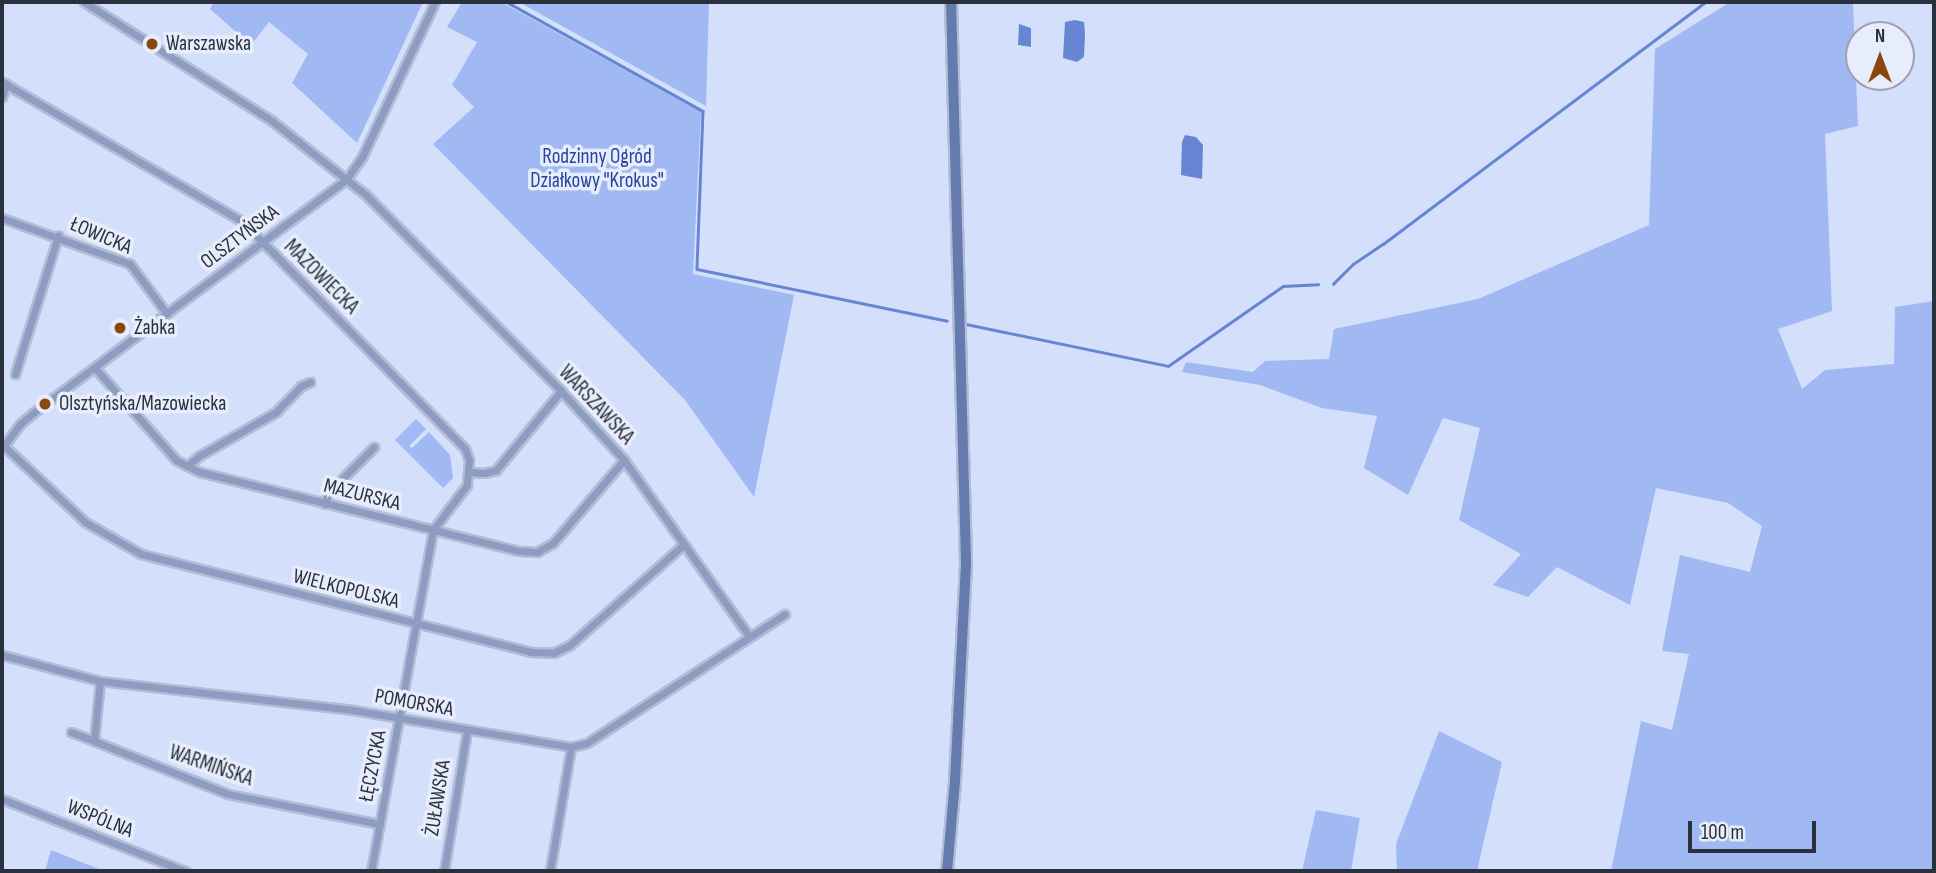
<!DOCTYPE html>
<html>
<head>
<meta charset="utf-8">
<style>
  body { margin:0 }
  #map { position:relative; width:1936px; height:873px; overflow:hidden; background:#d4e0fb; font-family:"Sofia Sans Condensed",sans-serif }
  div>[style] { position:absolute }
  [style*='--x'] { left:calc(var(--x)*1px); top:calc(var(--y)*1px); width:calc(var(--w)*1px); rotate:calc(var(--a)*1deg) }
  .green>* { inset:0; background:#a0b9f3 }
  .water>* { inset:0; background:#6686d4 }
  .stream>* { height:2.5px; margin:-1.25px; padding:0 1.25px; transform-origin:1.25px; border-radius:1.25px; background:#6686d4 }
  .roads { filter:drop-shadow(2px 0 #b2bdd5) drop-shadow(-2px 0 #b2bdd5) drop-shadow(0 2px #b2bdd5) drop-shadow(0 -2px #b2bdd5) }
  .street>* { height:7px; margin:-3.5px; padding:0 3.5px; transform-origin:3.5px; border-radius:3.5px; background:#8d9cc0 }
  .secondary>* { height:10px; margin:-5px; padding:0 5px; transform-origin:5px; border-radius:5px; background:#657bae }
  .dots>* { width:19px; height:19px; translate:-50% -50%; box-sizing:border-box; border:4px solid #e7edfb; border-radius:50% }
  span { translate:-50% -50%; white-space:nowrap; text-align:center; line-height:1.15; -webkit-text-stroke:7px #e7edfb; paint-order:stroke }
  .poi-label { font-size:21px; color:#2a303d }
  .left { translate:0 -50%; text-align:left }
  .park-label { font-size:21px; color:#2645a0 }
  .street-label { font-size:21px; color:#2a303d }
  .frame { position:absolute; inset:0; border:4px solid #2a303d; pointer-events:none }
  .north { position:absolute; left:1845px; top:21px; width:70px; height:70px; box-sizing:border-box; background:#e7edfb; border:2px solid #9ba1af; border-radius:50%; rotate:0deg; font-size:19px; font-weight:700; line-height:28px; text-align:center; color:#2a303d }
  .north::after { content:''; display:block; margin:auto; width:24px; height:32px; background:#88480e; clip-path:polygon(50% 0,100% 100%,50% 72%,0 100%) }
  .scale { position:absolute; left:1688px; top:821px; width:128px; height:32px; box-sizing:border-box; border:4px solid #2a303d; border-top:0; padding-left:9px; font-size:21px; line-height:24px; white-space:nowrap; color:#2a303d; -webkit-text-stroke:5px #e7edfb; paint-order:stroke }
</style>
</head>
<body>
<div id="map">
  <div class="green">
    <div style="clip-path:polygon(214px 2px,423px 2px,357px 143px,292px 83px,308px 54px,269px 22px,251px 45px,210px 9px)"></div>
    <div style="clip-path:polygon(462px 2px,501px 2px,701px 112px,693px 274px,794px 295px,754px 497px,685px 400px,433px 144px,474px 107px,452px 85px,477px 42px,447px 27px)"></div>
    <div style="clip-path:polygon(519px 2px,709px 2px,706px 106px)"></div>
    <div style="clip-path:polygon(1730px 2px,1853px 2px,1858px 126px,1825px 134px,1832px 311px,1778px 329px,1802px 389px,1825px 370px,1894px 364px,1895px 307px,1934px 301px,1934px 871px,1611px 871px,1641px 721px,1672px 730px,1689px 654px,1662px 651px,1680px 555px,1750px 572px,1762px 526px,1728px 503px,1656px 488px,1630px 605px,1557px 567px,1528px 597px,1493px 585px,1521px 554px,1459px 520px,1480px 428px,1443px 418px,1408px 495px,1364px 468px,1377px 416px,1322px 408px,1260px 385px,1182px 372px,1186px 362px,1253px 372px,1265px 361px,1329px 359px,1334px 329px,1478px 299px,1649px 225px,1655px 49px)"></div>
    <div style="clip-path:polygon(416px 419px,426px 429px,409px 446px,412px 448px,429px 432px,450px 455px,453px 478px,443px 488px,395px 440px)"></div>
    <div style="clip-path:polygon(1439px 731px,1502px 762px,1477px 871px,1397px 871px,1396px 844px)"></div>
    <div style="clip-path:polygon(1316px 810px,1360px 818px,1351px 871px,1302px 871px)"></div>
    <div style="clip-path:polygon(51px 850px,104px 871px,45px 871px)"></div>
  </div>
  <div class="water">
    <div style="clip-path:polygon(1075px 20px,1084px 22px,1085px 34px,1084px 57px,1077px 62px,1063px 58px,1065px 22px)"></div>
    <div style="clip-path:polygon(1019px 24px,1031px 28px,1031px 47px,1018px 45px)"></div>
    <div style="clip-path:polygon(1185px 135px,1196px 137px,1203px 145px,1202px 179px,1181px 175px,1182px 142px)"></div>
  </div>
  <div class="stream">
    <div style="--x:507;--y:2;--w:224;--a:29.1"></div>
    <div style="--x:703;--y:111;--w:158;--a:92.2"></div>
    <div style="--x:697;--y:269;--w:255;--a:11.7"></div>
    <div style="--x:1333;--y:284;--w:28;--a:-45"></div>
    <div style="--x:1353;--y:264;--w:36;--a:-34"></div>
    <div style="--x:1383;--y:244;--w:403;--a:-36.9"></div>
    <div style="--x:966;--y:324;--w:206;--a:11.7"></div>
    <div style="--x:1168;--y:366;--w:140;--a:-34.8"></div>
    <div style="--x:1283;--y:286;--w:35;--a:-3"></div>
  </div>
  <div class="roads">
    <div class="street">
      <div style="--x:84;--y:2;--w:222;--a:32.3"></div>
      <div style="--x:272;--y:121;--w:120;--a:38.2"></div>
      <div style="--x:366;--y:195;--w:276;--a:45.1"></div>
      <div style="--x:561;--y:391;--w:93;--a:47.6"></div>
      <div style="--x:624;--y:460;--w:216;--a:54.6"></div>
      <div style="--x:2;--y:82;--w:277;--a:30.1"></div>
      <div style="--x:242;--y:221;--w:319;--a:45.6"></div>
      <div style="--x:465;--y:449;--w:12;--a:70"></div>
      <div style="--x:469;--y:460;--w:25;--a:95"></div>
      <div style="--x:467;--y:485;--w:56;--a:127.1"></div>
      <div style="--x:433;--y:530;--w:347;--a:100.3"></div>
      <div style="--x:2;--y:97;--w:14;--a:-73"></div>
      <div style="--x:2;--y:218;--w:136;--a:19.8"></div>
      <div style="--x:130;--y:264;--w:62;--a:53.5"></div>
      <div style="--x:95;--y:368;--w:123;--a:48.6"></div>
      <div style="--x:176;--y:460;--w:27;--a:27"></div>
      <div style="--x:200;--y:472;--w:329;--a:13.9"></div>
      <div style="--x:519;--y:551;--w:18;--a:3"></div>
      <div style="--x:537;--y:552;--w:18;--a:-29"></div>
      <div style="--x:553;--y:543;--w:109;--a:-49.5"></div>
      <div style="--x:15;--y:374;--w:145;--a:-72.7"></div>
      <div style="--x:2;--y:444;--w:114;--a:43.2"></div>
      <div style="--x:85;--y:522;--w:64;--a:29.7"></div>
      <div style="--x:141;--y:554;--w:401;--a:14.1"></div>
      <div style="--x:530;--y:652;--w:23;--a:2"></div>
      <div style="--x:553;--y:653;--w:19;--a:-25"></div>
      <div style="--x:570;--y:645;--w:151;--a:-41.5"></div>
      <div style="--x:2;--y:448;--w:30;--a:-53"></div>
      <div style="--x:20;--y:424;--w:17;--a:-40"></div>
      <div style="--x:33;--y:413;--w:390;--a:-36.7"></div>
      <div style="--x:346;--y:180;--w:28;--a:-55"></div>
      <div style="--x:362;--y:157;--w:171;--a:-64.8"></div>
      <div style="--x:187;--y:466;--w:16;--a:-40"></div>
      <div style="--x:199;--y:456;--w:89;--a:-29.7"></div>
      <div style="--x:276;--y:412;--w:36;--a:-46"></div>
      <div style="--x:301;--y:386;--w:10;--a:-24"></div>
      <div style="--x:470;--y:472;--w:14;--a:4"></div>
      <div style="--x:484;--y:473;--w:12;--a:-14"></div>
      <div style="--x:496;--y:470;--w:102;--a:-50.6"></div>
      <div style="--x:325;--y:504;--w:11;--a:-75"></div>
      <div style="--x:328;--y:493;--w:65;--a:-45"></div>
      <div style="--x:2;--y:655;--w:101;--a:14.9"></div>
      <div style="--x:100;--y:681;--w:249;--a:6.5"></div>
      <div style="--x:347;--y:709;--w:227;--a:9.6"></div>
      <div style="--x:571;--y:747;--w:16;--a:-14"></div>
      <div style="--x:587;--y:743;--w:236;--a:-33.1"></div>
      <div style="--x:100;--y:681;--w:60;--a:95.7"></div>
      <div style="--x:94;--y:741;--w:144;--a:21.6"></div>
      <div style="--x:228;--y:794;--w:155;--a:11.2"></div>
      <div style="--x:71;--y:732;--w:25;--a:21"></div>
      <div style="--x:2;--y:799;--w:197;--a:21.5"></div>
      <div style="--x:444;--y:871;--w:142;--a:-80.7"></div>
      <div style="--x:550;--y:871;--w:126;--a:-80.4"></div>
    </div>
    <div class="secondary">
      <div style="--x:947;--y:871;--w:90;--a:-84.9"></div>
      <div style="--x:955;--y:781;--w:219;--a:-87.1"></div>
      <div style="--x:966;--y:562;--w:560;--a:-91.53"></div>
    </div>
  </div>
  <div class="dots">
    <div style="left:152px;top:44px;background:#88480e"></div>
    <div style="left:120px;top:328px;background:#88480e"></div>
    <div style="left:45px;top:404px;background:#88480e"></div>
  </div>
  <div class="poi-label">
    <span class="left" style="left:166px;top:44px">Warszawska</span>
    <span class="left" style="left:134px;top:328px">Żabka</span>
    <span class="left" style="left:59px;top:404px">Olsztyńska/Mazowiecka</span>
  </div>
  <div class="park-label">
    <span style="left:597px;top:169px">Rodzinny Ogród<br>Działkowy "Krokus"</span>
  </div>
  <div class="street-label">
    <span style="left:101px;top:236px;rotate:23deg">ŁOWICKA</span>
    <span style="left:240px;top:237px;rotate:-37deg">OLSZTYŃSKA</span>
    <span style="left:321px;top:277px;rotate:45deg">MAZOWIECKA</span>
    <span style="left:596px;top:405px;rotate:47deg">WARSZAWSKA</span>
    <span style="left:362px;top:495px;rotate:14deg">MAZURSKA</span>
    <span style="left:346px;top:589px;rotate:14deg">WIELKOPOLSKA</span>
    <span style="left:414px;top:703px;rotate:10deg">POMORSKA</span>
    <span style="left:211px;top:766px;rotate:19deg">WARMIŃSKA</span>
    <span style="left:373px;top:766px;rotate:-79deg">ŁĘCZYCKA</span>
    <span style="left:438px;top:798px;rotate:-81deg">ŻUŁAWSKA</span>
    <span style="left:100px;top:819px;rotate:22deg">WSPÓLNA</span>
  </div>
  <div class="frame"></div>
  <div class="north">N</div>
  <div class="scale">100 m</div>
</div>
</body>
</html>
